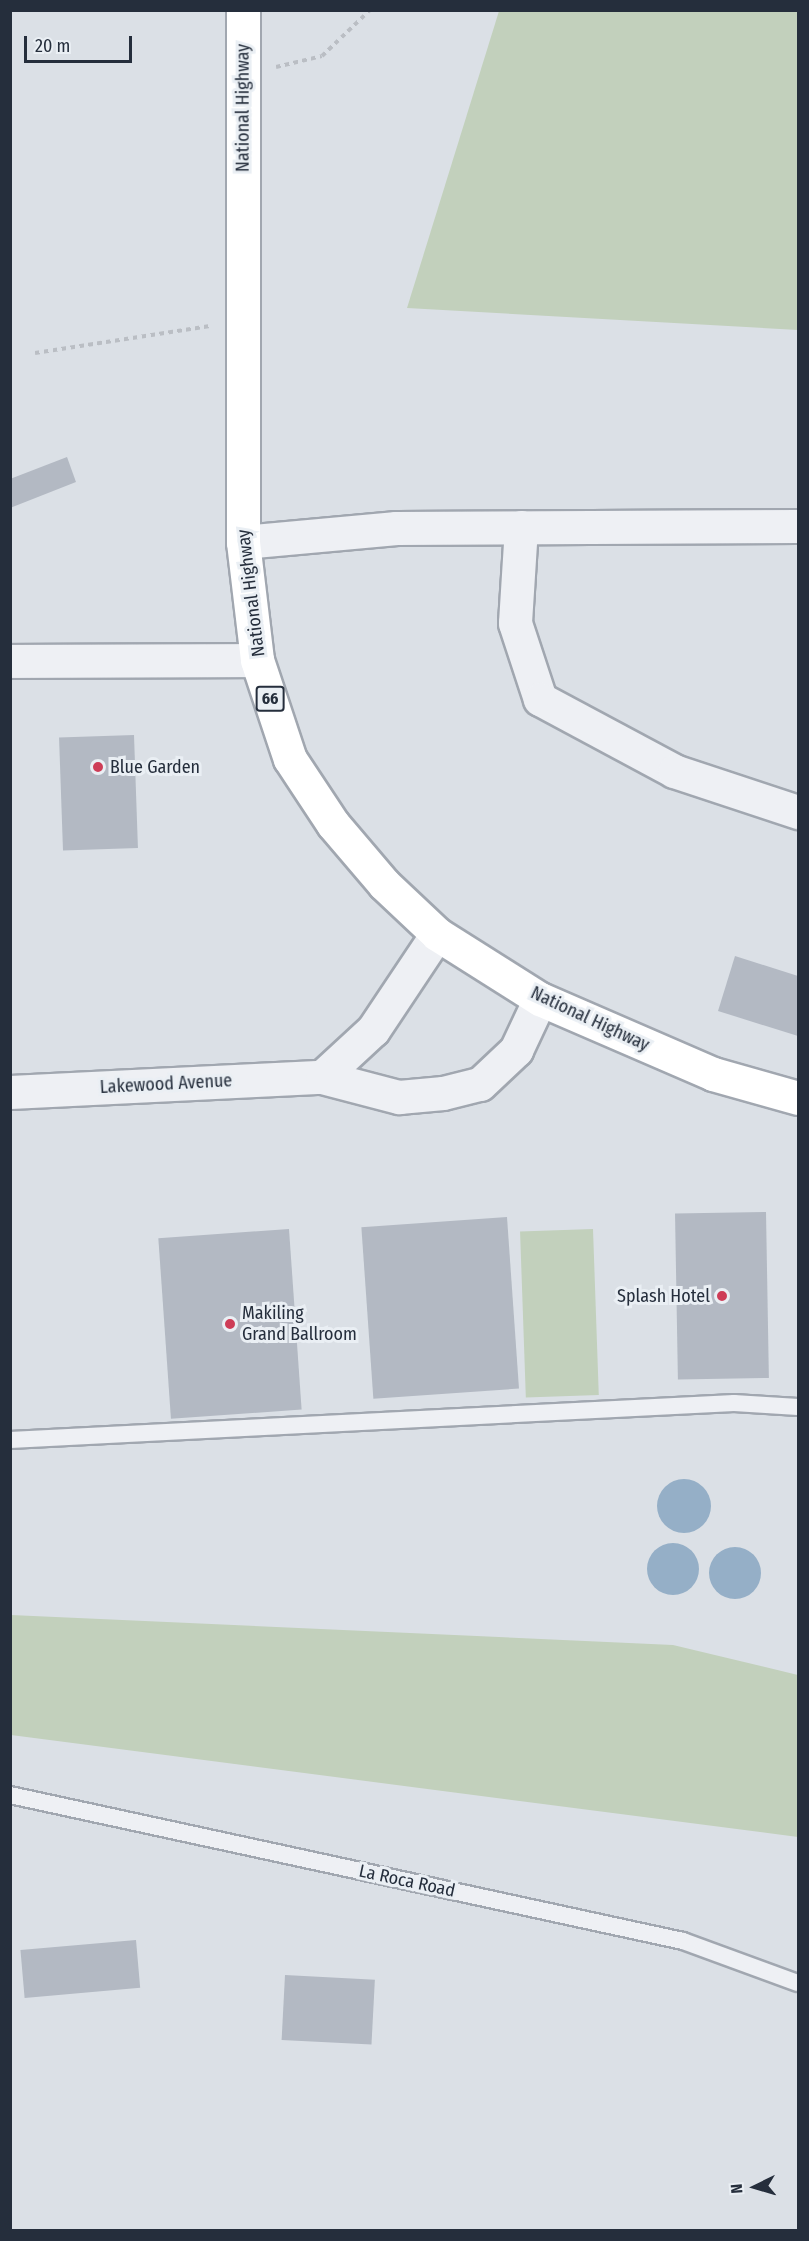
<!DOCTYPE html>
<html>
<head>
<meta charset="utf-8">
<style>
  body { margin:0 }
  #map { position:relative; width:809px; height:2241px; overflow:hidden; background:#dbe0e6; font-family:"Fira Sans Condensed",sans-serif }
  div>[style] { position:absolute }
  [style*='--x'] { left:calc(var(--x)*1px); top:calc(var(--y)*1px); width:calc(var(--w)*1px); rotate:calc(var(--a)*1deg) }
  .green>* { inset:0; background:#c2d0bc; transform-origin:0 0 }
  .water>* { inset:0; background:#95afc7 }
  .round { border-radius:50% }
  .building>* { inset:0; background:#b3b9c3; transform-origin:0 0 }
  .path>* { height:4px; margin-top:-2px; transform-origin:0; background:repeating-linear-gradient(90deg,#babec4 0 4.5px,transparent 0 9px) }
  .roads { filter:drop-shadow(2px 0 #a1a7b0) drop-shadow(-2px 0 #a1a7b0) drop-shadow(0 2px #a1a7b0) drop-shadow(0 -2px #a1a7b0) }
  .service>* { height:16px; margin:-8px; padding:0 8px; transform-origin:8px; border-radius:8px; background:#eef0f4 }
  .minor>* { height:33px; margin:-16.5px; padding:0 16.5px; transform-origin:16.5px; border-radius:16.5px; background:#eef0f4 }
  .primary>* { height:33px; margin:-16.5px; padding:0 16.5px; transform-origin:16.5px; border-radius:16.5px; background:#fff }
  .dots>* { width:16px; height:16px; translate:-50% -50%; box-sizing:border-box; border:3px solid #eaeff4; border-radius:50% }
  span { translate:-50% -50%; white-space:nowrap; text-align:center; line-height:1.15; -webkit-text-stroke:6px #eaeff4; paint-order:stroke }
  .shield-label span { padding:2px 4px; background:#eaeff4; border:2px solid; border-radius:4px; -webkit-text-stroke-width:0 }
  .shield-label { font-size:16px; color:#252e3c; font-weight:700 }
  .street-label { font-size:18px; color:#252e3c }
  .poi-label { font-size:18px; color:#252e3c }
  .left { translate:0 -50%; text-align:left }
  .right { translate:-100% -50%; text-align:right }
  .frame { position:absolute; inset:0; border:12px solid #252e3c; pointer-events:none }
  .north { position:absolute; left:725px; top:2157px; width:60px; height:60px; -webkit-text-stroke:4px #eaeff4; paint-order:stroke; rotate:265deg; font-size:16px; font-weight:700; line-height:24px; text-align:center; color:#252e3c }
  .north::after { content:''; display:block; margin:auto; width:21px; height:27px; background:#252e3c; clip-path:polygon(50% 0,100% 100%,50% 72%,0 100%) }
  .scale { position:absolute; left:24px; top:36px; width:108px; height:27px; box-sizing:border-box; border:3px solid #252e3c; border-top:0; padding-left:8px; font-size:18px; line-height:21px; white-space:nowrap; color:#252e3c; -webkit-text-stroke:4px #eaeff4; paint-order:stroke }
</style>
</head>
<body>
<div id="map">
  <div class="green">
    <div style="clip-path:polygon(499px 11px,798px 11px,798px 330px,407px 308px)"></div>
    <div style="left:593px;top:1229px;width:166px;height:73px;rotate:88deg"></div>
    <div style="clip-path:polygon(11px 1615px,673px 1645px,798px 1675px,798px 1837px,11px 1735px)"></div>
  </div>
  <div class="water">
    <div class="round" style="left:657px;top:1479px;width:54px;height:54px"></div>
    <div class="round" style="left:647px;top:1543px;width:52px;height:52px"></div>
    <div class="round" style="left:709px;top:1547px;width:52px;height:52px"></div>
  </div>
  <div class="building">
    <div style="clip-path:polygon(67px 457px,76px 482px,10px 508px,10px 479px)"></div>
    <div style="left:134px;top:735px;width:113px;height:75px;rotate:88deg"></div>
    <div style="clip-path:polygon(735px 956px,798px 976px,798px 1036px,718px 1011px)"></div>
    <div style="left:766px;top:1212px;width:166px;height:91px;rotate:89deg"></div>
    <div style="left:507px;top:1217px;width:172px;height:146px;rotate:86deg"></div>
    <div style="left:289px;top:1229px;width:181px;height:131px;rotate:86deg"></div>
    <div style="left:136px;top:1940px;width:48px;height:116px;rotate:85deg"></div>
    <div style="left:285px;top:1975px;width:90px;height:65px;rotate:3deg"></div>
  </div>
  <div class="path">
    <div style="--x:515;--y:10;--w:8;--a:0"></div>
    <div style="--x:276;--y:67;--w:47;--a:-13.4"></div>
    <div style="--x:322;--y:56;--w:66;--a:-43.8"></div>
    <div style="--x:35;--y:353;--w:177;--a:-8.8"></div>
  </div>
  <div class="roads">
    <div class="service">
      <div style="--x:10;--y:1440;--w:725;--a:-2.93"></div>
      <div style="--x:734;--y:1403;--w:64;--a:3.6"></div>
      <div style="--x:10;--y:1795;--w:689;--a:12.24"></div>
      <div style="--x:683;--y:1941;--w:122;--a:20.1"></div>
    </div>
    <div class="minor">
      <div style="--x:521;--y:527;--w:96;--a:93.6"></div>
      <div style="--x:515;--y:623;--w:80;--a:71.8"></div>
      <div style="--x:540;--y:699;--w:152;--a:28.2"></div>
      <div style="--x:674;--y:771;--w:131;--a:18.3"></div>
      <div style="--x:243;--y:542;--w:154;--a:-5.2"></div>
      <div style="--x:396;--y:528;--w:402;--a:-0.3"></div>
      <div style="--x:10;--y:661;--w:247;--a:-0.2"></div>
      <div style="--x:322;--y:1077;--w:69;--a:-42.7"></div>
      <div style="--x:373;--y:1030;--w:115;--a:-56.3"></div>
      <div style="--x:10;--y:1092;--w:312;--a:-2.8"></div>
      <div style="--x:322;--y:1077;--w:80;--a:14.6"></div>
      <div style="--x:399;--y:1097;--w:44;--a:-5.2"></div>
      <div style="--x:443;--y:1093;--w:38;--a:-14"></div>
      <div style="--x:480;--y:1084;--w:50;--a:-43.4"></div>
      <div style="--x:516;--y:1050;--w:56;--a:-64.8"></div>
    </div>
    <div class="primary">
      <div style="--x:243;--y:10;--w:532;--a:90"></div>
      <div style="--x:243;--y:542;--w:119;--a:83.2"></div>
      <div style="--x:257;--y:660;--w:104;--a:71.6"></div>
      <div style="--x:290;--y:759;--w:78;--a:56.5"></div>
      <div style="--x:333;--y:824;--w:79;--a:49.6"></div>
      <div style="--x:384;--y:884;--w:73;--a:43.3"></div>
      <div style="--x:437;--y:934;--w:122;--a:32.3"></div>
      <div style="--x:540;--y:999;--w:189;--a:23.4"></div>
      <div style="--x:713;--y:1074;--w:88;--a:15.8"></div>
    </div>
  </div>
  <div class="dots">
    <div style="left:98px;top:767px;background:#ce3d57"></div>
    <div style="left:722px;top:1296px;background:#ce3d57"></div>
    <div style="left:230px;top:1324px;background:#ce3d57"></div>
  </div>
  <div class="shield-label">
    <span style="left:270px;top:699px">66</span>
  </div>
  <div class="street-label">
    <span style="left:243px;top:108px;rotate:-90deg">National Highway</span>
    <span style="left:251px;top:593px;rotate:-97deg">National Highway</span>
    <span style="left:590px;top:1019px;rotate:25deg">National Highway</span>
    <span style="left:166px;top:1084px;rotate:-3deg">Lakewood Avenue</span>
    <span style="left:407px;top:1881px;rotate:12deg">La Roca Road</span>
  </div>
  <div class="poi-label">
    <span class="left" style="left:110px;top:767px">Blue Garden</span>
    <span class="right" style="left:710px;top:1296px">Splash Hotel</span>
    <span class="left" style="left:242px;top:1324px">Makiling<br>Grand Ballroom</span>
  </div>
  <div class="frame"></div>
  <div class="north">N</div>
  <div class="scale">20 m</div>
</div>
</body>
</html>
